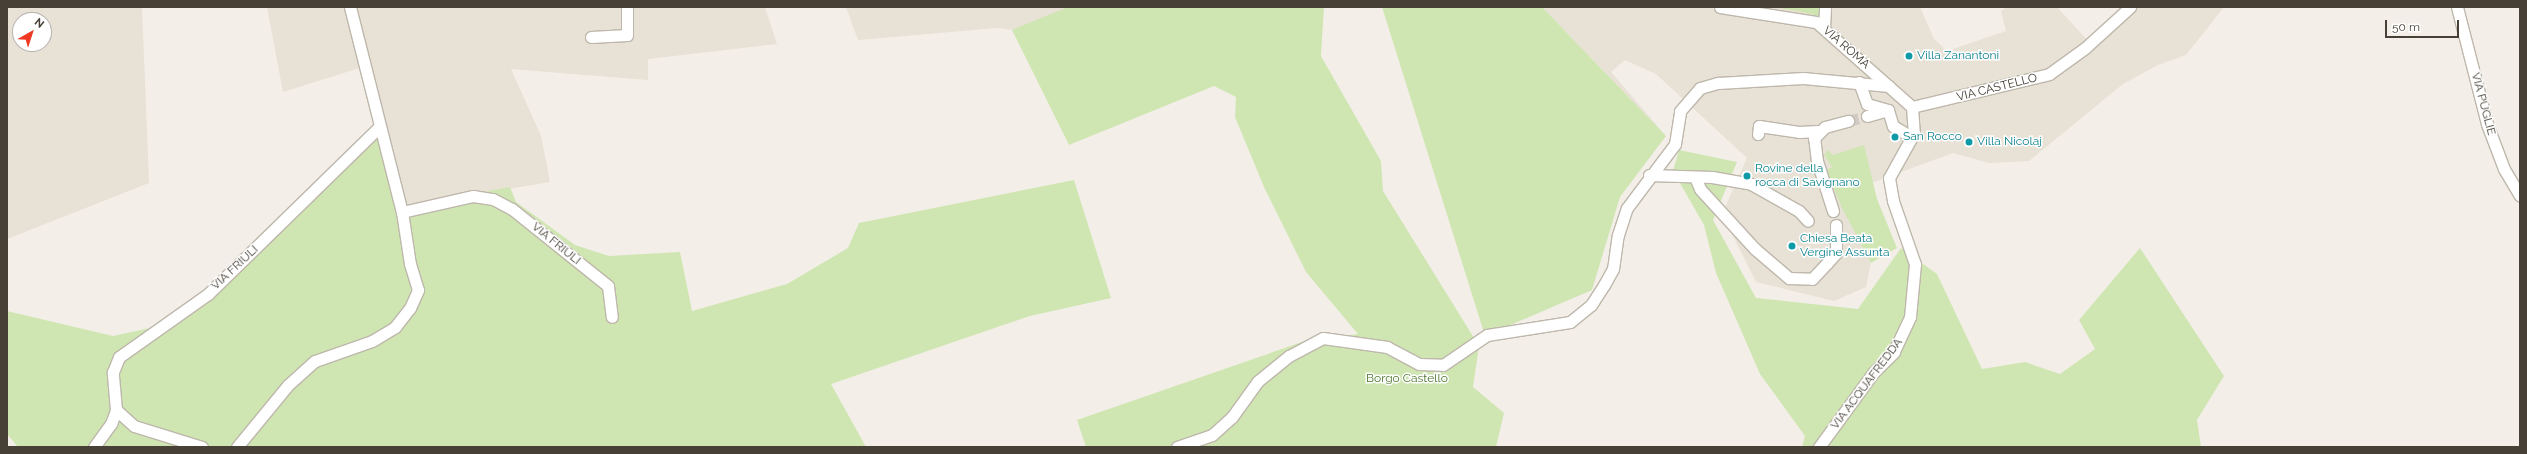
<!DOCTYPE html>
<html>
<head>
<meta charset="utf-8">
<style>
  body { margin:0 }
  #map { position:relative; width:2527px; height:454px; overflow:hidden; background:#f3efe8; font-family:Raleway,sans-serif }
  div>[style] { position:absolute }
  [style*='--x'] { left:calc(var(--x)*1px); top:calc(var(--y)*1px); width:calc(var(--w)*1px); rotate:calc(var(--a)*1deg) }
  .residential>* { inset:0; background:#e7e1d6 }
  .green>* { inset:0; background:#d0e6b2 }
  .street-tunnel>* { height:11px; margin-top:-5.5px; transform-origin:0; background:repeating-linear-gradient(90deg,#d0ccc5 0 11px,transparent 0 16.5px) }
  .roads { filter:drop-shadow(1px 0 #beb7ab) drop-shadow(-1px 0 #beb7ab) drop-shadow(0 1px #beb7ab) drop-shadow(0 -1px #beb7ab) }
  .street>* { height:11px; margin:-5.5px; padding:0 5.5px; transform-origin:5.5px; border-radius:5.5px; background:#fff }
  .dots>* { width:11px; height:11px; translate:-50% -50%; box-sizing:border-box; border:2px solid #fff; border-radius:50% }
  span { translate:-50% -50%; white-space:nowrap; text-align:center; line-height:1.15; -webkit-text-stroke:3px #fff; paint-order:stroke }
  .street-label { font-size:12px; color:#464037 }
  .culture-label { font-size:12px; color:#0d838f }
  .left { translate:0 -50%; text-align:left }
  .park-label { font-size:12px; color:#4b752c }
  .frame { position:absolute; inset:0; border:8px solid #464037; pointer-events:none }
  .north { position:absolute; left:12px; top:12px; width:40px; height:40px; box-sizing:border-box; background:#fff; border:1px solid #b5b3af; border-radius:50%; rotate:39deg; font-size:11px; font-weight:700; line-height:16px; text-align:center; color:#464037 }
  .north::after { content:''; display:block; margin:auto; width:14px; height:18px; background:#f03922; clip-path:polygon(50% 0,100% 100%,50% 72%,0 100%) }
  .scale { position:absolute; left:2385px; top:20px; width:74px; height:18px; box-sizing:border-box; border:2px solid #464037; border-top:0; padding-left:5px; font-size:12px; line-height:14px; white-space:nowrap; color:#464037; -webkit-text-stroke:3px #fff; paint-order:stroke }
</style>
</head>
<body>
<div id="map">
  <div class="residential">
    <div style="clip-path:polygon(evenodd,7px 7px,142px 7px,149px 183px,7px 239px,7px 7px,20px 20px,44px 20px,44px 44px,20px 44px,20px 20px)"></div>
    <div style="clip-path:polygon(267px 7px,765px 7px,777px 44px,648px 59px,648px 80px,511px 69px,541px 136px,550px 182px,408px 206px,369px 65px,283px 92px)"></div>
    <div style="clip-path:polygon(846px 7px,1135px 7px,1012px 30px,997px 28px,858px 40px)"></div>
    <div style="clip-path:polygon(1542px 7px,1920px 7px,1934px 39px,1947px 51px,2006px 31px,2001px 11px,2007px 7px,2057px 7px,2089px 42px,2131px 7px,2224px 7px,2186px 55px,2158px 65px,2123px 84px,2029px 161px,1989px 163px,1953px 153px,1874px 182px,1850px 187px,1871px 261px,1866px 287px,1834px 301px,1756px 282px,1722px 214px,1747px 158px,1656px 74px,1625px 60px,1611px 72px,1666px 136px)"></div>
  </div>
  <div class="green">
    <div style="clip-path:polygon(1068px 7px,1324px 7px,1321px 56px,1381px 161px,1383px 191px,1479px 346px,1473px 387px,1504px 413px,1496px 447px,1086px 447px,1077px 420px,1302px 342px,1358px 334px,1306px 272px,1264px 187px,1235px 117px,1236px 97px,1214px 86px,1069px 145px,1012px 30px)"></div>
    <div style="clip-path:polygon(1382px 7px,1542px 7px,1666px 136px,1620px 197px,1592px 290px,1485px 336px)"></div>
    <div style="clip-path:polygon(1776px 7px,1821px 7px,1821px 20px,1811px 14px)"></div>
    <div style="clip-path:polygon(384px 119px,408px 206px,510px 187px,516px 202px,575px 245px,609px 256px,680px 252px,692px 311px,787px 284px,848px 248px,859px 223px,1074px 180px,1111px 298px,1030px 316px,831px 384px,866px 447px,18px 447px,7px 434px,7px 311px,113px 336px,159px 326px,245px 265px)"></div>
    <div style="clip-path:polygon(1864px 145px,1877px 199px,1897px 248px,1871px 263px,1842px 208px,1826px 170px,1832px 167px,1824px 155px,1828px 150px,1833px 155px)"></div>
    <div style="clip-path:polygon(1679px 150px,1737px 162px,1713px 220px,1756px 298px,1858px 309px,1901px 248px,1937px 274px,1982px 369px,2025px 362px,2060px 374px,2095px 349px,2079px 320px,2140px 248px,2224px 376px,2197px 420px,2201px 447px,1802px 447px,1805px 436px,1760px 374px,1716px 273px,1704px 225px,1673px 171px)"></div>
  </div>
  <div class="street-tunnel">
    <div style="--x:1848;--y:121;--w:20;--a:-15"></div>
  </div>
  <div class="roads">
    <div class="street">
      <div style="--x:350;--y:7;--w:211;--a:75.8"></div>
      <div style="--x:402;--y:212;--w:73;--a:-12.7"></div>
      <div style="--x:473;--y:196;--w:20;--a:9"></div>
      <div style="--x:493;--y:199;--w:21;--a:28"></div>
      <div style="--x:512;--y:209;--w:123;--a:38.7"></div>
      <div style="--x:608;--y:286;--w:31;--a:83"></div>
      <div style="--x:1720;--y:7;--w:97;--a:8.9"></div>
      <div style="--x:1816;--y:22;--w:128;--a:41.5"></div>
      <div style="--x:1912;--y:107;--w:26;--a:86"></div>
      <div style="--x:1914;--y:133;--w:51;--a:119.1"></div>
      <div style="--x:1889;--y:178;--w:23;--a:80"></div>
      <div style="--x:1893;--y:201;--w:67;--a:70.8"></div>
      <div style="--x:1915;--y:264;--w:53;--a:95.4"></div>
      <div style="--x:1910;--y:317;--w:38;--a:115"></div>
      <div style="--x:1894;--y:352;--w:30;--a:135"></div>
      <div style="--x:1873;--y:373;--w:92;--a:126.1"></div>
      <div style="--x:2457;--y:7;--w:121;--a:75.6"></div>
      <div style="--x:2487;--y:124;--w:48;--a:69.3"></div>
      <div style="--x:2504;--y:169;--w:31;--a:59"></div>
      <div style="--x:1824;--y:28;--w:21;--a:-87"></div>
      <div style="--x:591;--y:37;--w:36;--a:-3"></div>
      <div style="--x:627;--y:35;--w:28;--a:-90"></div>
      <div style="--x:1859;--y:82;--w:23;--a:70"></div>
      <div style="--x:1867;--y:104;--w:22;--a:16"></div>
      <div style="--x:1888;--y:110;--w:17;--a:73"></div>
      <div style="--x:1893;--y:126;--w:21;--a:31"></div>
      <div style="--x:1912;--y:107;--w:141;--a:-13.5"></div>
      <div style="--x:2049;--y:74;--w:44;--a:-35.8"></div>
      <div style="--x:2085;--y:48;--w:61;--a:-42.3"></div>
      <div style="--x:1867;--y:116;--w:22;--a:-16"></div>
      <div style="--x:1758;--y:134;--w:8;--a:-83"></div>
      <div style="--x:1759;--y:126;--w:40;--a:8.5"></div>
      <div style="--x:1799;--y:132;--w:19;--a:-3"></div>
      <div style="--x:1649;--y:175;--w:63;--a:1.8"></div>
      <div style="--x:1712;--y:177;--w:40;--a:10"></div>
      <div style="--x:1751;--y:184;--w:55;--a:29.4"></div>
      <div style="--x:1799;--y:211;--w:13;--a:48"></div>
      <div style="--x:1695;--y:177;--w:13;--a:67"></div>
      <div style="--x:1700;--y:189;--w:81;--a:47.5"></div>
      <div style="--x:1755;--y:249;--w:45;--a:40.5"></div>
      <div style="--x:1789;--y:278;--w:23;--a:2"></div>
      <div style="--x:1812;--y:279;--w:22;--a:-47"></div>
      <div style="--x:1827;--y:263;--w:13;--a:-48"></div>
      <div style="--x:1836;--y:253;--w:28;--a:-90"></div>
      <div style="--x:1833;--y:211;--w:52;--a:-107.7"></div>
      <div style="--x:1817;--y:161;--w:23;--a:-97"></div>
      <div style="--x:1814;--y:138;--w:16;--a:-45"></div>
      <div style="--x:1825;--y:127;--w:24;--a:-15"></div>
      <div style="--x:94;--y:447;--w:29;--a:-54"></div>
      <div style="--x:111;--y:424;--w:15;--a:-70"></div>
      <div style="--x:202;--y:447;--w:71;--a:-162.8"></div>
      <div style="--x:134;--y:426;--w:24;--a:-138"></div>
      <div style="--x:116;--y:410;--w:38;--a:-95"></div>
      <div style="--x:113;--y:372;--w:16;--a:-68"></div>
      <div style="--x:119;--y:357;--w:109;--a:-35.3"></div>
      <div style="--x:208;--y:294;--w:238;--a:-44.3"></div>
      <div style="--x:237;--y:447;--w:80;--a:-50.6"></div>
      <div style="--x:288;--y:385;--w:36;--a:-42"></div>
      <div style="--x:315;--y:361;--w:60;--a:-19.3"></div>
      <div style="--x:372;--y:341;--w:27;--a:-31"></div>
      <div style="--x:395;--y:327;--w:24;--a:-52"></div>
      <div style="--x:410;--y:308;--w:20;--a:-66"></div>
      <div style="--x:418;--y:290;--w:27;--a:-107"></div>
      <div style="--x:410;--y:264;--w:53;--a:-98.7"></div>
      <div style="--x:1177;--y:447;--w:37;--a:-19"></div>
      <div style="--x:1212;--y:435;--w:27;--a:-42"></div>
      <div style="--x:1232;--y:417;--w:44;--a:-54.2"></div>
      <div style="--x:1258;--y:381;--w:40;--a:-39"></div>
      <div style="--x:1289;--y:356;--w:38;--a:-28"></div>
      <div style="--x:1323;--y:338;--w:65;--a:8"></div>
      <div style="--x:1387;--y:347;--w:36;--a:28"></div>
      <div style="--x:1419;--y:364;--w:24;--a:2"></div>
      <div style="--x:1443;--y:365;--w:53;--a:-34.3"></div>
      <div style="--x:1487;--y:335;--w:84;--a:-8.9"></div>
      <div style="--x:1570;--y:322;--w:27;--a:-39"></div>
      <div style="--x:1591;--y:305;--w:24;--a:-57"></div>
      <div style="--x:1604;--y:285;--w:18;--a:-61"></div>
      <div style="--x:1613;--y:269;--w:34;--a:-82"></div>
      <div style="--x:1618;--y:235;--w:28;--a:-72"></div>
      <div style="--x:1627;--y:208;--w:80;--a:-53.1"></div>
      <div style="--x:1675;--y:144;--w:33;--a:-81"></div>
      <div style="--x:1680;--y:111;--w:30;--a:-49"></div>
      <div style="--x:1700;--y:88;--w:19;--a:-16"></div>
      <div style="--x:1718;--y:83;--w:85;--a:-3.4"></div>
      <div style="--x:1803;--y:78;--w:86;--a:5.3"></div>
    </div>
  </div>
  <div class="dots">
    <div style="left:1909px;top:56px;background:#0f9aa8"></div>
    <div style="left:1895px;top:137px;background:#0f9aa8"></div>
    <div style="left:1969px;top:142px;background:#0f9aa8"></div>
    <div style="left:1747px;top:176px;background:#0f9aa8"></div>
    <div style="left:1792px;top:246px;background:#0f9aa8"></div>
  </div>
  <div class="street-label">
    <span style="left:1846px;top:48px;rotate:41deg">VIA ROMA</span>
    <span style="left:1997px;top:88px;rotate:-14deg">VIA CASTELLO</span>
    <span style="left:2483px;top:104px;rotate:75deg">VIA PUGLIE</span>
    <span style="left:556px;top:244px;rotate:39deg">VIA FRIULI</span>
    <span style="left:235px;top:268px;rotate:-43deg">VIA FRIULI</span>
    <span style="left:1867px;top:384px;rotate:-53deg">VIA ACQUAFREDDA</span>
  </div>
  <div class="culture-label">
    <span class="left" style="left:1917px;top:56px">Villa Zanantoni</span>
    <span class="left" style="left:1903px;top:137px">San Rocco</span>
    <span class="left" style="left:1977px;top:142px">Villa Nicolaj</span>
    <span class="left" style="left:1755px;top:176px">Rovine della<br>rocca di Savignano</span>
    <span class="left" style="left:1800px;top:246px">Chiesa Beata<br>Vergine Assunta</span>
  </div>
  <div class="park-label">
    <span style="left:1407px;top:379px">Borgo Castello</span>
  </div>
  <div class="frame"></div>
  <div class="north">N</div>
  <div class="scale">50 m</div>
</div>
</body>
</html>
